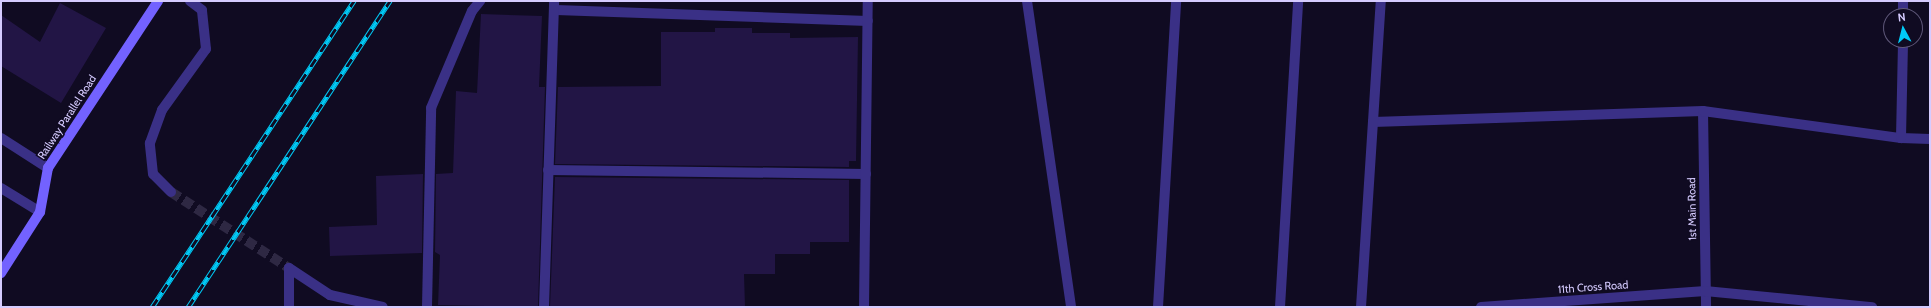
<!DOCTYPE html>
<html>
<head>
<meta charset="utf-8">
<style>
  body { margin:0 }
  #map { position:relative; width:1931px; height:308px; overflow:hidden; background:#100b22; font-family:Cabin,sans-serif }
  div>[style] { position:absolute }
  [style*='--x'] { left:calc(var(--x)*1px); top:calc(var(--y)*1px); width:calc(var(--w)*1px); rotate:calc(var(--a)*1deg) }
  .building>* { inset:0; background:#221545 }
  .street-tunnel>* { height:10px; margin-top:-5px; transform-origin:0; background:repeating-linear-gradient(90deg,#2e2843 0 10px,transparent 0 15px) }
  .street>* { height:10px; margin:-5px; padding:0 5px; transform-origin:5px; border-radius:5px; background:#3a3086 }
  .secondary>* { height:10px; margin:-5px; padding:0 5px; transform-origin:5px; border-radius:5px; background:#7362ff }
  .rail>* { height:4.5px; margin-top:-2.25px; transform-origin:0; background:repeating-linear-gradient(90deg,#100b22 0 9px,#00caf6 0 18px); box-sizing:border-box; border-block:1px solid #00caf6 }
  span { translate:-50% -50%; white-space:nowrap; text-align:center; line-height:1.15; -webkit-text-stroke:3px #100b22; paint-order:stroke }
  .street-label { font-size:11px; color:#d5cbff }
  .frame { position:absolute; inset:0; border:2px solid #d5cbff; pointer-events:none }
  .north { position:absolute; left:1883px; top:8px; width:40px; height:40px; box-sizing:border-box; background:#100b22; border:1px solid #5f587a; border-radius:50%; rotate:353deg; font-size:11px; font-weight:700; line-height:16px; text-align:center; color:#d5cbff }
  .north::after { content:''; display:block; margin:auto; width:14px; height:18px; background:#00caf6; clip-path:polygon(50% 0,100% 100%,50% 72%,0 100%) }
</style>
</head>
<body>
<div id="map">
  <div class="building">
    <div style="clip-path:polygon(60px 3px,106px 28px,61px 103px,1px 66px,1px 15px,40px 42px)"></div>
    <div style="clip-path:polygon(481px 14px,542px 16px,539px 87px,545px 87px,538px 307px,438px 305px,440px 255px,435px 252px,436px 174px,453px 173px,456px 91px,477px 93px)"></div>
    <div style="clip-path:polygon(715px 28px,752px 28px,752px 33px,790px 33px,790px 38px,858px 37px,856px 161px,849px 161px,849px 167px,555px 164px,558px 87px,661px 86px,661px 32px,715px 32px)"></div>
    <div style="clip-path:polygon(423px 174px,422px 253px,330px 256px,329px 227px,377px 225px,376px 176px)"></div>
    <div style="clip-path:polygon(555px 177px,849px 180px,849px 242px,810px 242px,810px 254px,775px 254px,775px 274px,744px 274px,745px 307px,550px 307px)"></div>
  </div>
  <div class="street-tunnel">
    <div style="--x:171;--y:192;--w:140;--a:32.8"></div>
  </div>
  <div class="street">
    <div style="--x:1027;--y:1;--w:309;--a:81.8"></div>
    <div style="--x:556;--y:10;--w:312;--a:2"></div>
    <div style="--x:1903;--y:16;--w:15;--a:-90"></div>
    <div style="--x:1703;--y:111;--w:196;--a:89.1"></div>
    <div style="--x:1373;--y:122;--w:330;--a:-1.9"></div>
    <div style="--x:1703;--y:111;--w:200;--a:7.8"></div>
    <div style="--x:1901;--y:138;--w:29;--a:2"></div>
    <div style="--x:1;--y:138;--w:56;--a:32.6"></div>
    <div style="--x:1901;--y:138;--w:98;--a:-88.8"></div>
    <div style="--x:548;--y:170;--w:318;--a:0.7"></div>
    <div style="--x:1;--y:188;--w:46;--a:31.6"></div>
    <div style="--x:171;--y:192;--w:25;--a:-135"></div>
    <div style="--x:153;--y:174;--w:31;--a:-96"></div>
    <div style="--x:150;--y:143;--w:35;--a:-70"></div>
    <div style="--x:162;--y:110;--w:75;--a:-54.2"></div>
    <div style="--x:206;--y:49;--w:39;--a:-96"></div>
    <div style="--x:202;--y:10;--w:15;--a:-143"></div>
    <div style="--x:289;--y:268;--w:49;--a:33.4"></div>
    <div style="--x:330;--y:295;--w:54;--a:12.8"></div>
    <div style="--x:289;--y:307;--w:39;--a:-90"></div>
    <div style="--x:427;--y:307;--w:199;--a:-88.8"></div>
    <div style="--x:431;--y:108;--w:105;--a:-67.1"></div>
    <div style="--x:472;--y:11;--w:13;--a:-51"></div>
    <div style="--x:544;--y:307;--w:306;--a:-88.1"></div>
    <div style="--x:864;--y:307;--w:306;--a:-89.3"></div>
    <div style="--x:1158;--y:307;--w:307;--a:-86.6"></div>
    <div style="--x:1280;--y:307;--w:307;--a:-86.6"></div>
    <div style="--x:1361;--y:307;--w:307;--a:-86.3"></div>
    <div style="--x:1481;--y:307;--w:225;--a:-4.1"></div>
    <div style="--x:1705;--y:291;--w:168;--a:5.5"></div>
  </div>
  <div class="secondary">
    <div style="--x:1;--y:273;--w:72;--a:-57.4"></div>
    <div style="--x:40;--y:212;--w:45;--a:-79.7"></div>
    <div style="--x:48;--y:168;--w:200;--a:-56.6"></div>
  </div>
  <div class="rail">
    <div style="--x:152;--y:307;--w:367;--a:-56.6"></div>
    <div style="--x:188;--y:307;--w:367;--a:-56.6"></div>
  </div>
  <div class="street-label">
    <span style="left:67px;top:117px;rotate:-57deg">Railway Parallel Road</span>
    <span style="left:1692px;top:209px;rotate:-91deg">1st Main Road</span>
    <span style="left:1593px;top:287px;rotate:-4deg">11th Cross Road</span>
  </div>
  <div class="frame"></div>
  <div class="north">N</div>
</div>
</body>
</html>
